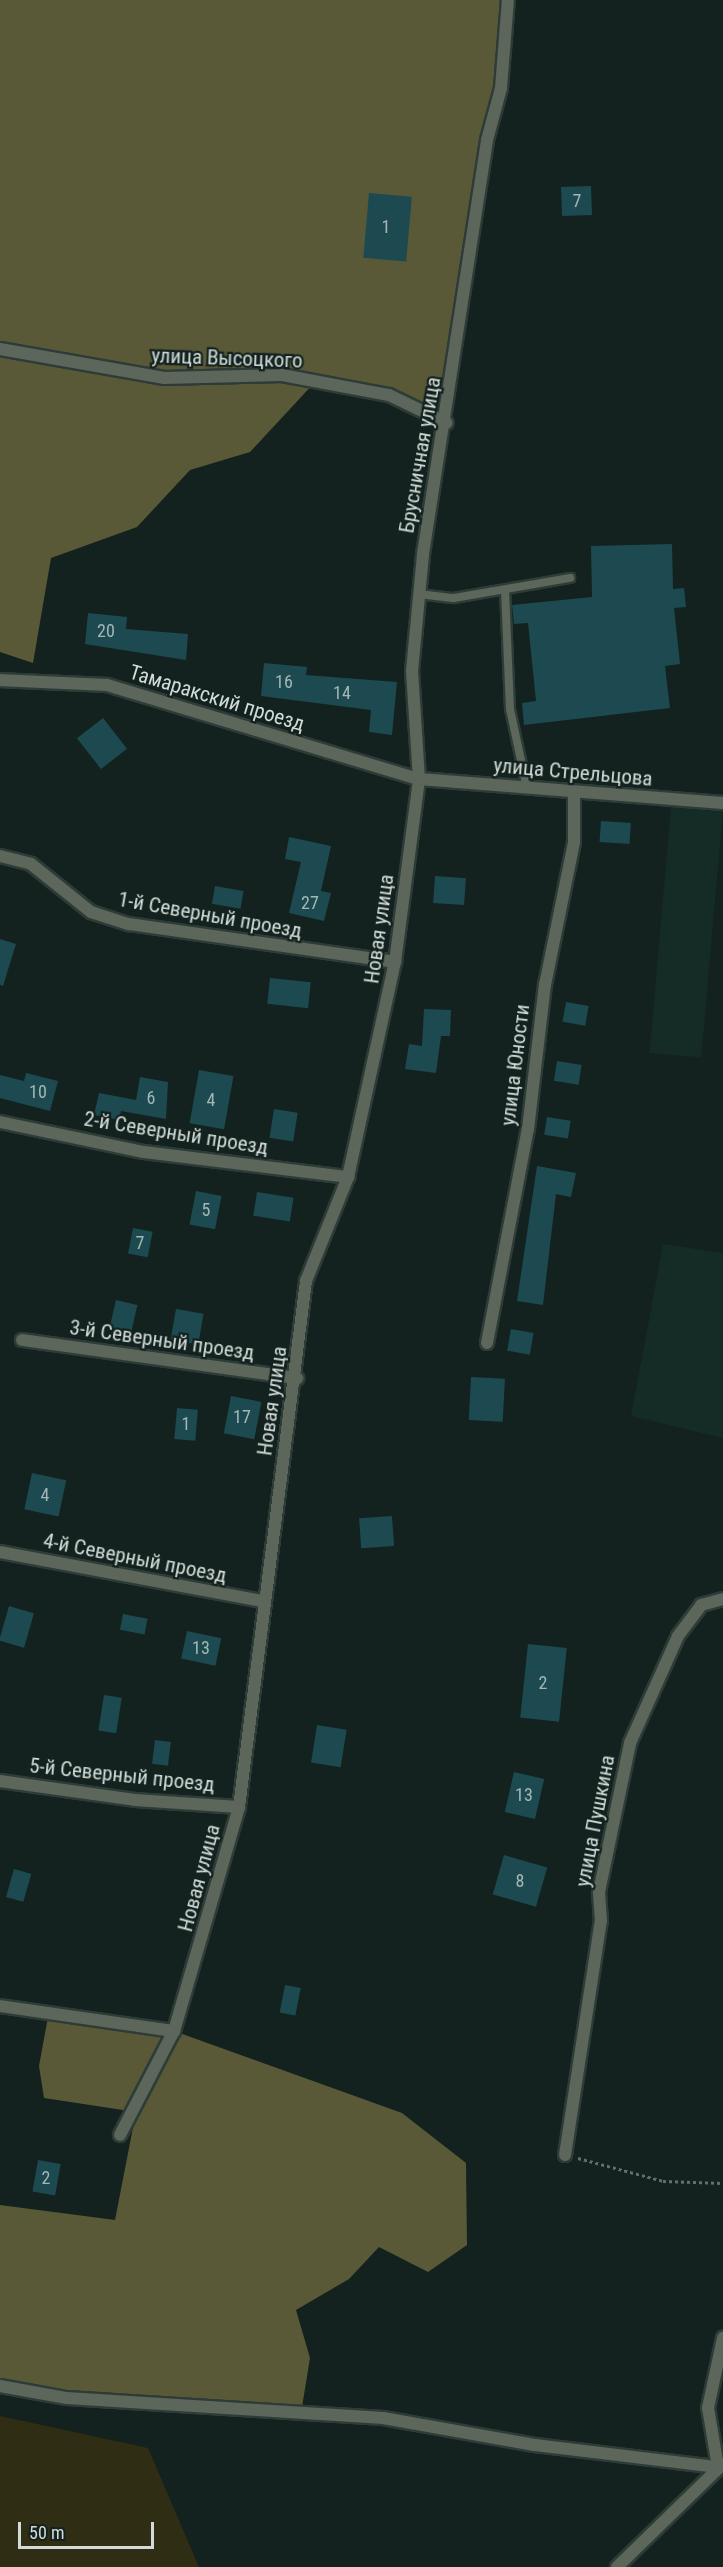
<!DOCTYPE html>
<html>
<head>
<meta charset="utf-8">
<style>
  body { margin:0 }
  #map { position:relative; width:723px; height:2567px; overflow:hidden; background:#13221e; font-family:"Roboto Condensed",sans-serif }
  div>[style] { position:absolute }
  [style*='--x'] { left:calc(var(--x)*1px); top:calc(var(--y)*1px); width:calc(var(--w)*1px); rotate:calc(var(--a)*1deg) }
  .built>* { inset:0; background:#152c26; transform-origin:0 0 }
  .green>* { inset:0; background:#2f2e14 }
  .forest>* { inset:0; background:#595937 }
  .building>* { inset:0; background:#1c4a50; transform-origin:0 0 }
  .path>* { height:3px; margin-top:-1.5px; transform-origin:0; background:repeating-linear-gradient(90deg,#626f6b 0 3px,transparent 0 6px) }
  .roads { filter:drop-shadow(2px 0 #2e3c38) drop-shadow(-2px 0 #2e3c38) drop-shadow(0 2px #2e3c38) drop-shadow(0 -2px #2e3c38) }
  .lane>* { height:8px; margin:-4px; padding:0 4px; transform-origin:4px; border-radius:4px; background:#5c665a }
  .street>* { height:12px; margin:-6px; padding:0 6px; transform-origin:6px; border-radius:6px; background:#5c665a }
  span { translate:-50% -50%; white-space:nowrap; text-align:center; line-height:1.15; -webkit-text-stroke:4.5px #13221e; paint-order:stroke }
  .number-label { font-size:18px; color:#a4b7b6 }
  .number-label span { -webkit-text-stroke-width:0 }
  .street-label { font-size:21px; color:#d2dbd8 }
  .scale { position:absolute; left:18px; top:2522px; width:136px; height:27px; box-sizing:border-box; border:3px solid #d2dbd8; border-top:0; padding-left:8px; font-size:18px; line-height:21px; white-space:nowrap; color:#d2dbd8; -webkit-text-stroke:4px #13221e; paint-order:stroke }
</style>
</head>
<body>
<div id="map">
  <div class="built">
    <div style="left:671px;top:807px;width:52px;height:247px;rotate:5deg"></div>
    <div style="clip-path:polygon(663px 1244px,723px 1253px,723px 1438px,631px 1416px)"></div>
  </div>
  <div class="green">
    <div style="clip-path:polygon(0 2416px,148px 2448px,199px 2567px,0 2567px)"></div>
  </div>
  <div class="forest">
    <div style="clip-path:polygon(0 0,508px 0,447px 423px,389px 395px,315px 382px,250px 452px,190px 470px,137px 527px,51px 558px,33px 663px,0 652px)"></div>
    <div style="clip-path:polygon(48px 2017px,174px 2031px,402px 2113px,466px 2163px,467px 2245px,428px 2272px,379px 2247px,349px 2279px,296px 2310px,310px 2358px,301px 2413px,2px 2387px,0 2394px,0 2205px,115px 2220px,136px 2112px,44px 2098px,39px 2066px)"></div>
  </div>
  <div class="building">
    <div style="left:591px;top:186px;width:29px;height:30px;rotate:88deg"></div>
    <div style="left:369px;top:193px;width:43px;height:65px;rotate:5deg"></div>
    <div style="clip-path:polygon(672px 544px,673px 589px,684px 588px,686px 607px,674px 608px,680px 664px,665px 666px,670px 708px,524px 725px,522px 703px,536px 701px,528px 623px,514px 624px,512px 605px,592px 597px,591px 546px)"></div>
    <div style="clip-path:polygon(88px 613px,127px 617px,126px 629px,188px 634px,186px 660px,85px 644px)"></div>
    <div style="clip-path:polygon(264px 663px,307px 667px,306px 675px,397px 682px,392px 735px,369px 732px,371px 710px,261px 696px)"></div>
    <div style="left:103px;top:718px;width:39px;height:33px;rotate:52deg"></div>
    <div style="left:601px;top:821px;width:30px;height:21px;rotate:4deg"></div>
    <div style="clip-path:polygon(289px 837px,331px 846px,321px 891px,331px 893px,324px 921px,289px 913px,301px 862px,285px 859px)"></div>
    <div style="left:435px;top:876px;width:31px;height:27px;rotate:4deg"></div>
    <div style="left:215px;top:886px;width:29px;height:18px;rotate:10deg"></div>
    <div style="clip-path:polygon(0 939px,16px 944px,3px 986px,0 985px)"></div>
    <div style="left:270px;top:978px;width:41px;height:26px;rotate:6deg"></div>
    <div style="left:566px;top:1002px;width:23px;height:20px;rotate:10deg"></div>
    <div style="clip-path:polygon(424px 1009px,451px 1010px,450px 1036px,441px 1036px,436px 1073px,405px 1069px,409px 1044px,422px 1046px)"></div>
    <div style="left:557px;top:1061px;width:25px;height:20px;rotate:9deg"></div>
    <div style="left:199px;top:1070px;width:35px;height:54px;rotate:10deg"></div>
    <div style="clip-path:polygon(26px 1073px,58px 1081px,50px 1111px,0 1098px,0 1075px,24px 1081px)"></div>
    <div style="clip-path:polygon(140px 1077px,168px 1082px,166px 1119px,121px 1111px,119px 1120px,94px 1115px,99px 1093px,136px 1100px)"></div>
    <div style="left:274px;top:1109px;width:24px;height:29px;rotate:9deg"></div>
    <div style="left:547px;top:1117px;width:24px;height:18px;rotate:9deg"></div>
    <div style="clip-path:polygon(537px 1166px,576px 1173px,571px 1197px,556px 1194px,543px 1305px,517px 1301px)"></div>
    <div style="left:196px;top:1191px;width:26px;height:34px;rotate:11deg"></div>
    <div style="left:257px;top:1192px;width:37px;height:24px;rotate:9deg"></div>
    <div style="left:133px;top:1228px;width:20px;height:26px;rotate:11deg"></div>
    <div style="left:116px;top:1300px;width:22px;height:28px;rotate:13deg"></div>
    <div style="left:176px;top:1309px;width:28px;height:31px;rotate:10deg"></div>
    <div style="left:511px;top:1329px;width:23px;height:22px;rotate:10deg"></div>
    <div style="left:471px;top:1377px;width:34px;height:43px;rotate:3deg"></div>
    <div style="left:231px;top:1396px;width:31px;height:38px;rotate:11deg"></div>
    <div style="left:177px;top:1408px;width:21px;height:31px;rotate:5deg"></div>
    <div style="left:32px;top:1473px;width:35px;height:37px;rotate:12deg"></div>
    <div style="left:392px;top:1516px;width:30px;height:33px;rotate:86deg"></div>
    <div style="left:9px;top:1606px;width:26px;height:36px;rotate:16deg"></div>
    <div style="left:123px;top:1614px;width:25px;height:16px;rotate:11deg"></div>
    <div style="left:187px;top:1631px;width:35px;height:28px;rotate:12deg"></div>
    <div style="left:528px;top:1644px;width:39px;height:74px;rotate:6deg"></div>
    <div style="left:104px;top:1695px;width:18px;height:36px;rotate:9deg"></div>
    <div style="left:317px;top:1725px;width:30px;height:38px;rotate:9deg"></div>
    <div style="left:155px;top:1740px;width:16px;height:24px;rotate:7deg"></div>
    <div style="left:514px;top:1772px;width:31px;height:41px;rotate:13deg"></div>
    <div style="left:504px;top:1855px;width:45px;height:41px;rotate:16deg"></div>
    <div style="left:14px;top:1869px;width:18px;height:29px;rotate:16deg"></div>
    <div style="left:285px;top:1985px;width:16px;height:28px;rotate:11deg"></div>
    <div style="left:38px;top:2160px;width:23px;height:32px;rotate:10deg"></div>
  </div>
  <div class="path">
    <div style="--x:578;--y:2158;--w:88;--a:15.1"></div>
    <div style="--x:663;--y:2181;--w:60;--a:1.9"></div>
  </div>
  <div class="roads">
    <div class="lane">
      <div style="--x:505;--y:590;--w:119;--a:87.6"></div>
      <div style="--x:510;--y:709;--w:81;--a:77.9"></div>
      <div style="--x:419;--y:594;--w:35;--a:7"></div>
      <div style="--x:454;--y:598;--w:118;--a:-9.8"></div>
    </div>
    <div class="street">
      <div style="--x:0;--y:349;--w:167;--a:10"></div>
      <div style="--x:164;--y:378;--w:118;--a:-1.5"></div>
      <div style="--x:282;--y:375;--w:109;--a:10.6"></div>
      <div style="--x:389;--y:395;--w:64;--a:25.8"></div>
      <div style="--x:0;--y:680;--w:107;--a:2.7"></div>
      <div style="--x:107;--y:685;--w:326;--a:16.8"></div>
      <div style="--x:419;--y:779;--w:305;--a:4.5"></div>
      <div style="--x:0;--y:856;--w:32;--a:14"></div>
      <div style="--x:31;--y:864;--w:77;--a:38.7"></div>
      <div style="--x:91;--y:912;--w:40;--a:18"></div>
      <div style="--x:129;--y:924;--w:269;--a:8.1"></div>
      <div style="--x:0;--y:1122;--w:147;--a:11.8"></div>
      <div style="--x:144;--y:1152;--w:206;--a:7"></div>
      <div style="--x:22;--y:1340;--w:278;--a:7.9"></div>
      <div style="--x:487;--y:1343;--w:218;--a:-79.2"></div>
      <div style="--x:528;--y:1129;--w:145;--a:-83.3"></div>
      <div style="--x:545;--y:985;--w:145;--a:-78.5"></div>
      <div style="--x:574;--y:843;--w:51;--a:-90"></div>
      <div style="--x:0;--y:1552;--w:268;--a:10.6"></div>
      <div style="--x:0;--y:1781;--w:136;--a:8"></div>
      <div style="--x:135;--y:1800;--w:104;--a:3.9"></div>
      <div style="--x:0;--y:2006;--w:176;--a:8.2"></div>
      <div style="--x:120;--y:2135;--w:117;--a:-62.6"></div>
      <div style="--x:174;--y:2031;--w:233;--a:-73.8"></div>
      <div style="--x:239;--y:1807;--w:530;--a:-82.74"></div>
      <div style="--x:306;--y:1281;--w:112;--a:-68"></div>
      <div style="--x:348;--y:1177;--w:220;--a:-77.7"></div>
      <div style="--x:395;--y:962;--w:185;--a:-82.5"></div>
      <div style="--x:419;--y:779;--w:108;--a:-93.7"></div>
      <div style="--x:412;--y:671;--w:118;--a:-84.6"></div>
      <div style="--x:423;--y:554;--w:419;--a:-81.2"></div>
      <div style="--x:487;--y:140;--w:54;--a:-74.9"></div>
      <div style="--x:501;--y:88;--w:88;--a:-85.5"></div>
      <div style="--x:565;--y:2155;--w:237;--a:-81.3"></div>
      <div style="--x:601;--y:1921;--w:29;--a:-94"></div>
      <div style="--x:599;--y:1892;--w:152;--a:-78.2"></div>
      <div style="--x:630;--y:1743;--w:117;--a:-65.8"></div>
      <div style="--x:678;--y:1636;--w:39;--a:-53"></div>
      <div style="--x:701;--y:1605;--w:23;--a:-15"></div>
      <div style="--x:0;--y:2386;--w:68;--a:10.2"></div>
      <div style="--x:67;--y:2398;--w:317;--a:3.6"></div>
      <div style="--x:383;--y:2418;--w:154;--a:10.1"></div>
      <div style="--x:535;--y:2445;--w:184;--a:6.9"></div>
      <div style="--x:718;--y:2467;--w:60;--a:-99.6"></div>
      <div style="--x:708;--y:2408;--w:72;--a:-77.9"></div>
      <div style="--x:617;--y:2567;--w:146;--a:-44.2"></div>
    </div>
  </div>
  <div class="number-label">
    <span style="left:577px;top:201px">7</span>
    <span style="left:386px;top:227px">1</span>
    <span style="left:106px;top:631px">20</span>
    <span style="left:284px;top:682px">16</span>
    <span style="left:342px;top:693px">14</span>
    <span style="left:310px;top:903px">27</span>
    <span style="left:38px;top:1092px">10</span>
    <span style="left:151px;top:1098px">6</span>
    <span style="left:211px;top:1100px">4</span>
    <span style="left:206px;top:1210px">5</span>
    <span style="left:140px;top:1243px">7</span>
    <span style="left:242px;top:1417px">17</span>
    <span style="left:186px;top:1424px">1</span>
    <span style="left:45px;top:1495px">4</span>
    <span style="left:201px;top:1648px">13</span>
    <span style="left:543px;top:1683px">2</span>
    <span style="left:524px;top:1795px">13</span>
    <span style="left:520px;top:1881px">8</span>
    <span style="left:46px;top:2178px">2</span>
  </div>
  <div class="street-label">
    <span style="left:227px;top:358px;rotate:2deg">улица Высоцкого</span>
    <span style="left:420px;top:455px;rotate:-80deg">Брусничная улица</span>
    <span style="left:217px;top:698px;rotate:17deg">Тамаракский проезд</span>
    <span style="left:573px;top:772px;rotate:5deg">улица Стрельцова</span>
    <span style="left:210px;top:915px;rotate:10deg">1-й Северный проезд</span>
    <span style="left:379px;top:929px;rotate:-82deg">Новая улица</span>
    <span style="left:515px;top:1065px;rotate:-83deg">улица Юности</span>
    <span style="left:176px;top:1133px;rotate:9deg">2-й Северный проезд</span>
    <span style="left:162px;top:1340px;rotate:8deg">3-й Северный проезд</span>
    <span style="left:272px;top:1401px;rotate:-82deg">Новая улица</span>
    <span style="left:135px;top:1558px;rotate:11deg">4-й Северный проезд</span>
    <span style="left:122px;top:1775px;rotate:6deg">5-й Северный проезд</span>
    <span style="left:595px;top:1821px;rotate:-79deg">улица Пушкина</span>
    <span style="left:199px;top:1878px;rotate:-75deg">Новая улица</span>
  </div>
  <div class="scale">50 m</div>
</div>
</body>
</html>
